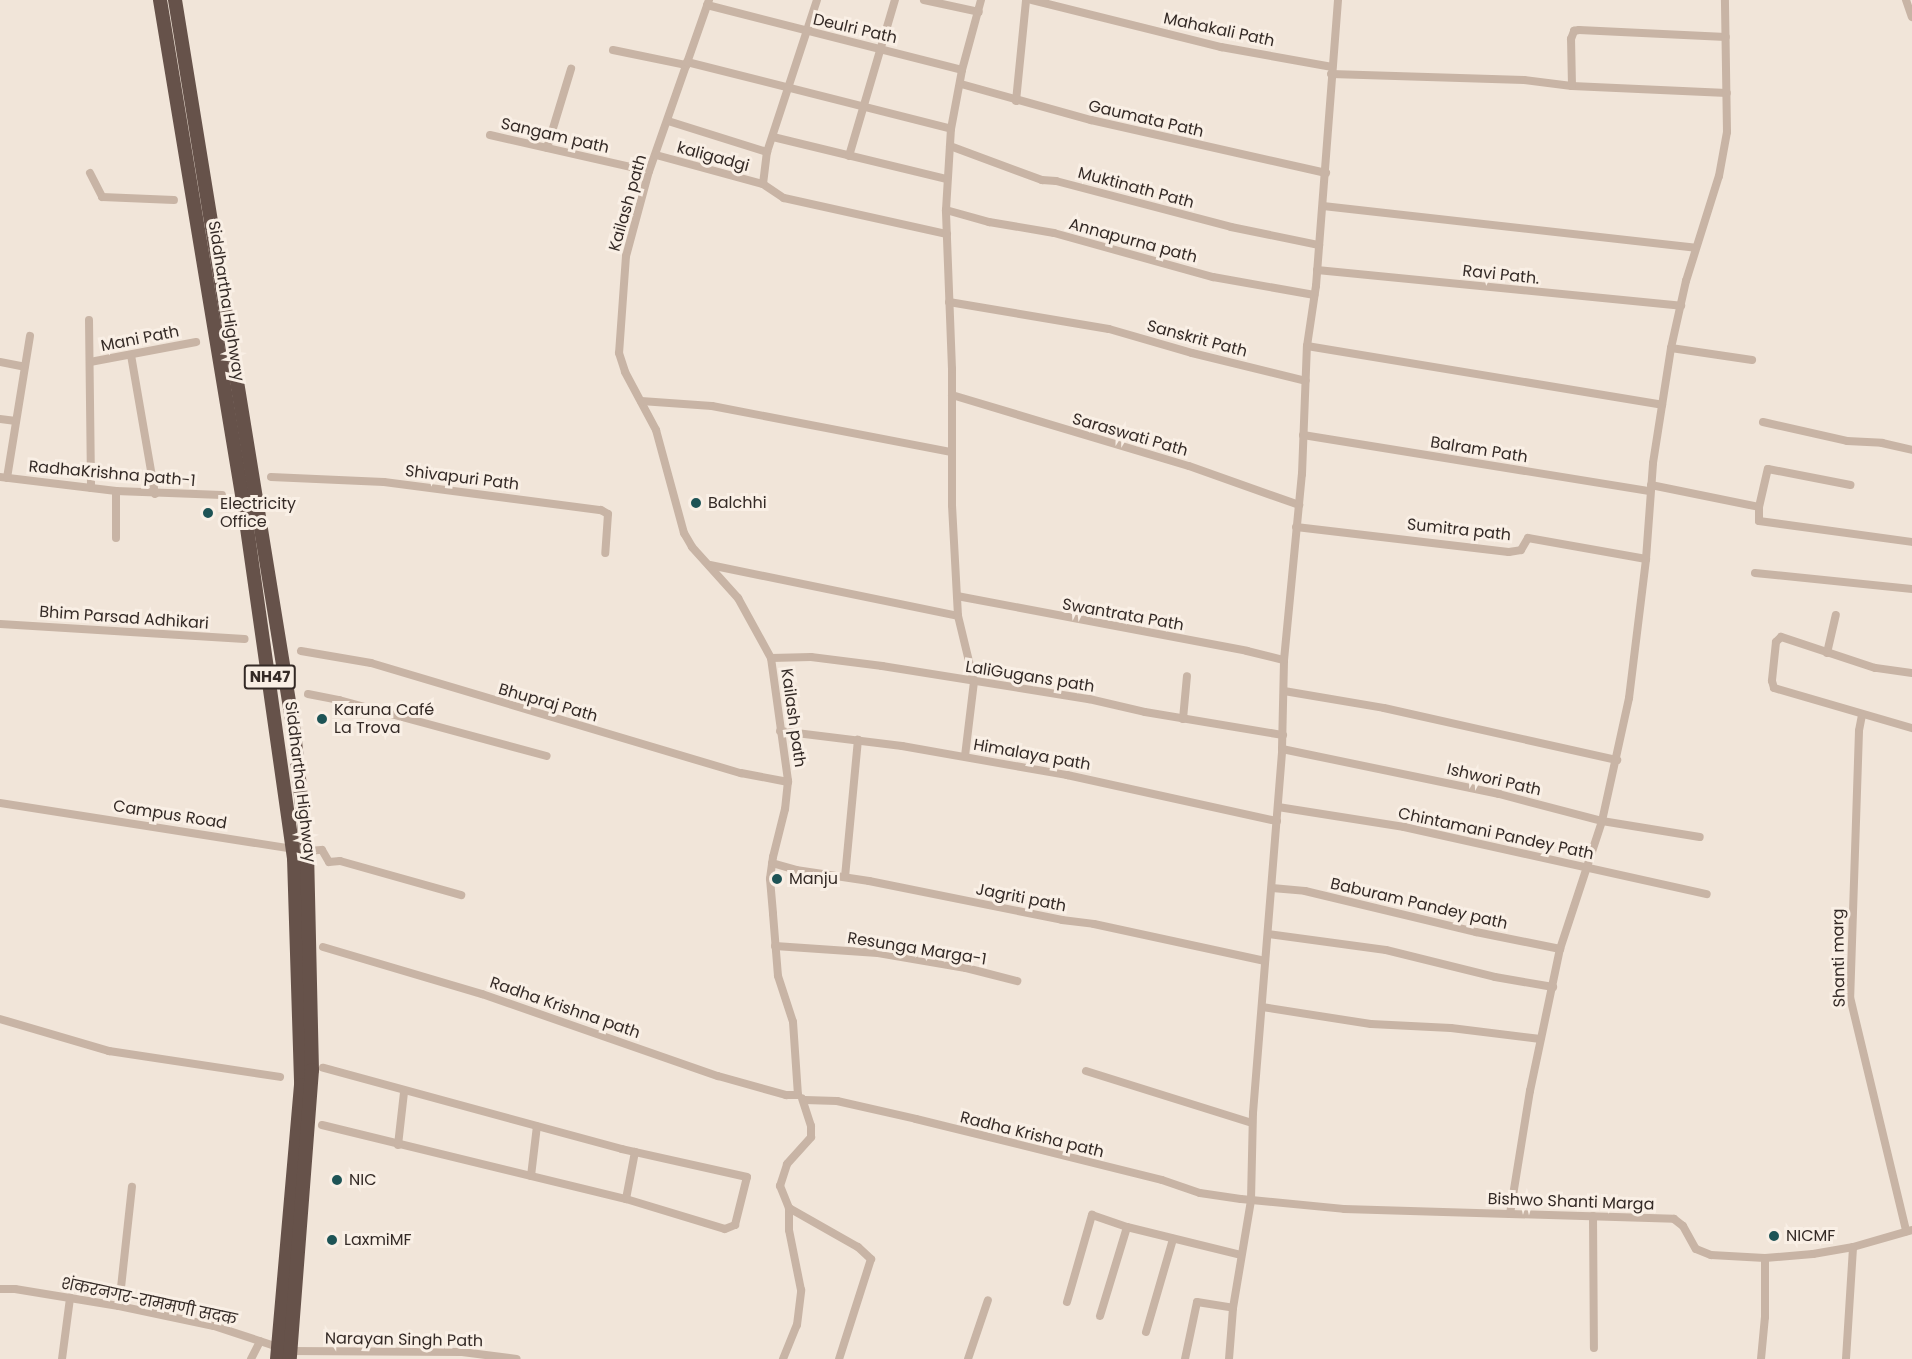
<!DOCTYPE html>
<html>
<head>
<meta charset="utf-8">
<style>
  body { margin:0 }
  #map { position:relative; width:1912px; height:1359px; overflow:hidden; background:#f1e5d9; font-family:Poppins,"Noto Sans Devanagari",sans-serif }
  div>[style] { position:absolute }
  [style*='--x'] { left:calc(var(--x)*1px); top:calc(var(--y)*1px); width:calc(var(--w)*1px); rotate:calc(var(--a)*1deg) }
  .minor>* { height:8px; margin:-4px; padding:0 4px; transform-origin:4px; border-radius:4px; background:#c8b4a5 }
  .trunk>* { height:14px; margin:-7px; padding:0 7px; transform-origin:7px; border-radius:7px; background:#66524a }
  .dots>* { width:16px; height:16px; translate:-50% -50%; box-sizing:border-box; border:3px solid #f9efe5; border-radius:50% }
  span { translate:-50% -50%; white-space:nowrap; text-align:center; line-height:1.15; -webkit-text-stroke:6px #f9efe5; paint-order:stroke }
  .shield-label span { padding:2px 4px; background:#f9efe5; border:2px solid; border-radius:4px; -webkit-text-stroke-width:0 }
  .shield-label { font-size:15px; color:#342a26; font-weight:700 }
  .street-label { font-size:16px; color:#342a26 }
  .poi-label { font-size:16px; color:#342a26 }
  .left { translate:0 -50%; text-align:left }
</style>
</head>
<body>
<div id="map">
  <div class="minor">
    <div style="--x:709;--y:0;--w:181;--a:109.3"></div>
    <div style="--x:649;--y:171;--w:88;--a:105.1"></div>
    <div style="--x:626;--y:256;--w:97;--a:94.1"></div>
    <div style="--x:619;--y:353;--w:20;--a:72"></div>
    <div style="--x:625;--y:372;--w:66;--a:61.9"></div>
    <div style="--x:656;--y:430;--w:107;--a:74.8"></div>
    <div style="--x:684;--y:533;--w:16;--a:60"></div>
    <div style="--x:692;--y:547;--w:69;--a:48"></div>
    <div style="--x:738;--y:598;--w:68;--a:61.2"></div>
    <div style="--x:771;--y:658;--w:124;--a:82.1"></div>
    <div style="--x:788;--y:781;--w:28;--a:96"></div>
    <div style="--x:785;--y:809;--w:49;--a:104"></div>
    <div style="--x:773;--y:857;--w:22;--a:98"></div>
    <div style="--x:770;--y:879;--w:35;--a:85"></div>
    <div style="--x:773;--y:914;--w:62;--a:85.4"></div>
    <div style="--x:778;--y:976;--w:48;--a:71.9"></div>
    <div style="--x:793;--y:1022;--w:73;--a:86.1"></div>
    <div style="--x:924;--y:0;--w:56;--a:12.3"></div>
    <div style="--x:1032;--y:0;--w:195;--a:14"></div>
    <div style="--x:1221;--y:47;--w:113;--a:10.2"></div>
    <div style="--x:1906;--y:0;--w:18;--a:71"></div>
    <div style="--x:707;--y:5;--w:263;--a:14.3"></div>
    <div style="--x:613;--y:50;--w:75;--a:11.6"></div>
    <div style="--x:687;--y:62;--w:272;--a:14.2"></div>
    <div style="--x:1331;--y:74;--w:193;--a:1.8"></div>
    <div style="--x:1524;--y:80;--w:48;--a:7.1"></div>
    <div style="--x:1572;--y:86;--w:155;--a:2.6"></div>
    <div style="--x:961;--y:84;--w:135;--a:15.5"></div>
    <div style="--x:1091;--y:120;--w:241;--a:12.7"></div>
    <div style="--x:1572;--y:86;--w:47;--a:-91.2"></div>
    <div style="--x:1571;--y:39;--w:9;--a:-69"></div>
    <div style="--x:1574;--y:31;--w:5;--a:-11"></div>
    <div style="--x:1579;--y:30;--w:147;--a:2.7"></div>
    <div style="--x:1016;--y:101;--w:101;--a:-84.3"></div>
    <div style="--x:668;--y:121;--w:104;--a:17.4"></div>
    <div style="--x:490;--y:135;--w:163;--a:12.8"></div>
    <div style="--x:773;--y:137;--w:179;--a:13.6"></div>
    <div style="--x:950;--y:146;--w:98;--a:20.3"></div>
    <div style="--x:1042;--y:180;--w:14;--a:4"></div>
    <div style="--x:1056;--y:181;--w:181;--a:14.7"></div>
    <div style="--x:1231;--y:227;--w:90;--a:11.6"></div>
    <div style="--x:547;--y:148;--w:83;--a:-73.1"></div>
    <div style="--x:656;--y:155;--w:111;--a:15.2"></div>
    <div style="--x:763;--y:184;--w:25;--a:34"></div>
    <div style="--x:784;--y:198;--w:167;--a:12.5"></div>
    <div style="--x:849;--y:156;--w:163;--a:-73.6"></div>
    <div style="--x:90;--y:173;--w:27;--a:63"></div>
    <div style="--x:102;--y:197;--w:72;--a:2.4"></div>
    <div style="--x:763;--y:184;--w:32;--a:-83"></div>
    <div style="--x:767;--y:152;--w:160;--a:-71.8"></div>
    <div style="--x:1323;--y:206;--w:375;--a:6.4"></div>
    <div style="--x:946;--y:210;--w:45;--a:15.6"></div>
    <div style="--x:989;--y:222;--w:66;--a:9.6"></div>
    <div style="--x:1054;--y:233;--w:165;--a:15.5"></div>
    <div style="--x:1213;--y:277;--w:103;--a:10.1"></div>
    <div style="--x:1317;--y:270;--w:366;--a:5.6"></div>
    <div style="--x:949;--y:302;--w:162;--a:9.6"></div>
    <div style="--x:1109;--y:329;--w:86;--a:16.1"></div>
    <div style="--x:1192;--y:353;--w:117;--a:13.8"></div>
    <div style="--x:89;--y:320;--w:168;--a:89.3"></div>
    <div style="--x:1307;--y:346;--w:360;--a:9.4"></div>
    <div style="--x:1671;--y:348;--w:82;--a:8.4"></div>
    <div style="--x:131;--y:355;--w:141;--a:80.2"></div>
    <div style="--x:0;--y:362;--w:25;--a:11"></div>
    <div style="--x:90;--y:362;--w:108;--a:-10.7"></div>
    <div style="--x:952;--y:395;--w:247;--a:16.7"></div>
    <div style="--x:1189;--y:466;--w:117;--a:19.5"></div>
    <div style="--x:641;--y:401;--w:71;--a:4"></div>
    <div style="--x:712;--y:406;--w:244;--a:10.9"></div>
    <div style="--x:0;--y:419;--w:16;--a:7"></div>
    <div style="--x:1763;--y:422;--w:86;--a:12.7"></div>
    <div style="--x:1847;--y:441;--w:35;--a:3"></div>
    <div style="--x:1882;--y:443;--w:31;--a:13"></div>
    <div style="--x:1303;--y:435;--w:351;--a:9.2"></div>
    <div style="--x:0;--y:477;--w:117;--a:6.9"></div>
    <div style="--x:116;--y:491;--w:106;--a:2.2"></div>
    <div style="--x:271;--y:477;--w:113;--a:2.5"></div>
    <div style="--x:384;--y:482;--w:219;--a:7.4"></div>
    <div style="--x:601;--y:510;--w:8;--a:30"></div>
    <div style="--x:608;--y:514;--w:39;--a:94"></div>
    <div style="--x:7;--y:478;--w:144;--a:-80.8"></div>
    <div style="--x:1651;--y:485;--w:110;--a:11.5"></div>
    <div style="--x:1759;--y:507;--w:14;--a:90"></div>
    <div style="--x:1759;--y:521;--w:154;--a:7.8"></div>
    <div style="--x:1759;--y:507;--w:39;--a:-77"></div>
    <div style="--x:1768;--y:469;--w:84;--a:11"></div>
    <div style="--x:1296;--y:527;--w:214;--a:6.7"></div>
    <div style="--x:1509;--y:552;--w:12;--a:-9"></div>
    <div style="--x:1521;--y:550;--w:14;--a:-60"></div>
    <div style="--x:1528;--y:538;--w:120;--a:10.1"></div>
    <div style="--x:116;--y:538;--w:47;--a:-90"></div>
    <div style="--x:710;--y:565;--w:253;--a:11.6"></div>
    <div style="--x:1755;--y:573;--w:158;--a:5.8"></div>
    <div style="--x:957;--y:596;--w:295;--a:10.7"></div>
    <div style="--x:1247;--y:651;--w:38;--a:14"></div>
    <div style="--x:0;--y:624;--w:245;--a:3.5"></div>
    <div style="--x:301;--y:651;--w:71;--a:9.7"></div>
    <div style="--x:371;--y:663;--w:386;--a:16.6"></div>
    <div style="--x:741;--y:773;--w:48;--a:10.8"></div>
    <div style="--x:1827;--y:653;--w:39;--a:-77"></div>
    <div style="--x:771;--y:658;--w:40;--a:-1.4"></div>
    <div style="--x:811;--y:657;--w:72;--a:7.2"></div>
    <div style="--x:882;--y:666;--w:210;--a:9.1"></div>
    <div style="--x:1089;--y:699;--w:57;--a:13.1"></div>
    <div style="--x:1145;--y:712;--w:140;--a:9.5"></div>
    <div style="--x:1912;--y:673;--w:37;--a:-172"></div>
    <div style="--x:1875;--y:668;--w:99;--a:-161.7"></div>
    <div style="--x:1781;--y:637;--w:7;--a:135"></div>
    <div style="--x:1776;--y:642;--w:39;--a:96"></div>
    <div style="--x:1772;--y:681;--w:7;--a:74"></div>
    <div style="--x:1774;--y:688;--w:144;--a:16.2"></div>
    <div style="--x:1284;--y:691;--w:101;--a:9.6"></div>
    <div style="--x:1384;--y:708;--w:239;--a:12.6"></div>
    <div style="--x:308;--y:694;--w:32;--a:11"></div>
    <div style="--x:339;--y:700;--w:215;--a:15.1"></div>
    <div style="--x:1862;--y:715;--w:16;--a:101"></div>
    <div style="--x:1859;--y:731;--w:266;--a:91.9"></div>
    <div style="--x:1850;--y:997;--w:241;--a:76.5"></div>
    <div style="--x:1183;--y:719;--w:43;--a:-84.7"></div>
    <div style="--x:780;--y:731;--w:123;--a:7"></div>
    <div style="--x:902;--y:746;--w:168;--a:10"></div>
    <div style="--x:1067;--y:775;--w:215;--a:12.4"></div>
    <div style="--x:1282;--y:749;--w:222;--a:11.7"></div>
    <div style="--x:1499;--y:794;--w:106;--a:14.7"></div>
    <div style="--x:1602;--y:821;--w:99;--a:9.3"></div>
    <div style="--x:965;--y:756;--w:75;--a:-83.1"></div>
    <div style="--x:974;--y:682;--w:68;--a:-103.6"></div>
    <div style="--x:958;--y:616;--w:111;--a:-93.1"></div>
    <div style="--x:952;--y:505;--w:136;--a:-90"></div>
    <div style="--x:952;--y:369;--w:159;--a:-92.2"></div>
    <div style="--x:946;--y:210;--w:81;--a:-86.5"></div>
    <div style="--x:951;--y:129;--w:60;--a:-79.4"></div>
    <div style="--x:962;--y:70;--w:73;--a:-74.8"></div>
    <div style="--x:0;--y:803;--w:298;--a:8.9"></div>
    <div style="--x:1278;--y:807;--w:128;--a:9"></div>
    <div style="--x:1404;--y:827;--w:310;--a:12.5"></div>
    <div style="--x:306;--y:851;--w:16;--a:-4"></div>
    <div style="--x:322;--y:850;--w:14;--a:60"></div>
    <div style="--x:329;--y:862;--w:11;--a:-5"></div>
    <div style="--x:340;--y:861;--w:126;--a:15.7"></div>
    <div style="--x:772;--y:863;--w:25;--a:16"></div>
    <div style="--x:796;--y:870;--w:74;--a:8.6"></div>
    <div style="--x:869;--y:881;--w:197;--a:11.4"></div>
    <div style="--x:1062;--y:920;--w:32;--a:7"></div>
    <div style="--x:1094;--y:924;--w:175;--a:12.2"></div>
    <div style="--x:845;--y:877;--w:138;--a:-84.6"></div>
    <div style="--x:1272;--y:888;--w:33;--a:5"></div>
    <div style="--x:1305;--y:891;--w:176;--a:13.5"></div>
    <div style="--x:1476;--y:932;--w:86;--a:11.4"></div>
    <div style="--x:1268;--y:934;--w:119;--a:7.7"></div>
    <div style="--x:1386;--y:950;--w:112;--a:13.9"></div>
    <div style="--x:1495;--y:977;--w:59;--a:9.8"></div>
    <div style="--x:775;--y:946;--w:103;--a:3.9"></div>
    <div style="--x:878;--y:953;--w:89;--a:9.7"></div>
    <div style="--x:966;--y:968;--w:53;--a:14.3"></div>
    <div style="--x:323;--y:947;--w:166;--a:16.5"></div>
    <div style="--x:482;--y:994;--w:250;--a:19.2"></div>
    <div style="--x:718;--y:1076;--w:71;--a:15.6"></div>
    <div style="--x:786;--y:1095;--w:12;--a:0"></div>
    <div style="--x:1262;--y:1007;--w:110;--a:8.9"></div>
    <div style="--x:1371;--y:1024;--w:80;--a:2.9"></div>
    <div style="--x:1451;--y:1028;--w:90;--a:7"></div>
    <div style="--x:0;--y:1019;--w:114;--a:16.4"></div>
    <div style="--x:109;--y:1051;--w:173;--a:8.6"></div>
    <div style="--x:1086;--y:1071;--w:174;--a:17.4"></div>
    <div style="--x:805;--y:1100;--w:32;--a:2"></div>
    <div style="--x:837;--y:1101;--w:81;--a:12.8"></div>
    <div style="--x:916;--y:1119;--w:253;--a:13.9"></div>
    <div style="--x:1162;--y:1180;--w:40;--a:18.9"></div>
    <div style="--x:1200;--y:1193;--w:41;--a:8.3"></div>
    <div style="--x:1241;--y:1199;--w:103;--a:5.5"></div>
    <div style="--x:1344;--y:1209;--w:330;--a:1.7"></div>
    <div style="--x:1674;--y:1219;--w:11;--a:38"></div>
    <div style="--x:1683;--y:1226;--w:26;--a:61"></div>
    <div style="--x:1696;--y:1249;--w:16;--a:22"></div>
    <div style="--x:1711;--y:1255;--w:54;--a:3.2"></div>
    <div style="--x:1765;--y:1258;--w:48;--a:-4.8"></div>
    <div style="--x:1813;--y:1254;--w:41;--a:-9.9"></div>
    <div style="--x:1853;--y:1247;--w:61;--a:-16.1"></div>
    <div style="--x:322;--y:1125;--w:313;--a:13.7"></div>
    <div style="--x:626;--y:1199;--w:103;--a:16.9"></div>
    <div style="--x:725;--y:1229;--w:11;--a:-22"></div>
    <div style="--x:735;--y:1225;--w:49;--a:-76"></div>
    <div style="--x:747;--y:1177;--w:128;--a:-167.4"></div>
    <div style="--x:622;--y:1149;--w:310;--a:-164.8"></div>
    <div style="--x:398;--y:1145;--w:53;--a:-83.5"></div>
    <div style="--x:531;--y:1176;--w:50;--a:-83.2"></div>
    <div style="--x:626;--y:1199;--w:48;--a:-79.2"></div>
    <div style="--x:789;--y:1208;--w:79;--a:29.5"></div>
    <div style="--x:858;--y:1247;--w:18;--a:43"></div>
    <div style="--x:871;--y:1259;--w:105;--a:107.7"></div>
    <div style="--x:1510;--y:1214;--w:125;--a:-80.8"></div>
    <div style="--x:1530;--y:1091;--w:145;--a:-78.1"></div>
    <div style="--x:1560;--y:949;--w:135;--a:-71.8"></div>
    <div style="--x:1602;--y:821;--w:126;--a:-77.6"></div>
    <div style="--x:1629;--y:698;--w:140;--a:-83"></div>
    <div style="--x:1646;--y:559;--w:96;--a:-85.8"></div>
    <div style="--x:1653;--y:463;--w:116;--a:-81.1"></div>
    <div style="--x:1671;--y:348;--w:69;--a:-77.4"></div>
    <div style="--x:1686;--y:281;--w:110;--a:-72.6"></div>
    <div style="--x:1719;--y:176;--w:45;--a:-79.7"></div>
    <div style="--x:1727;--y:132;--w:132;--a:-90.9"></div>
    <div style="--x:1593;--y:1216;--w:132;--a:89.6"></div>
    <div style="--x:0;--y:1289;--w:15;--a:0"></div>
    <div style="--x:15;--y:1289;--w:105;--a:9.3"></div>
    <div style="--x:119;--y:1306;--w:97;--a:11.9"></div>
    <div style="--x:214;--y:1326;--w:80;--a:18.2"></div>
    <div style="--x:290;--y:1351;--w:172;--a:0.3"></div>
    <div style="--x:462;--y:1352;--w:55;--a:7.3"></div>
    <div style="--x:1067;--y:1302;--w:91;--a:-74"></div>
    <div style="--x:1092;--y:1215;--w:37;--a:19"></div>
    <div style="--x:1127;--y:1227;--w:117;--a:13.8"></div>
    <div style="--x:119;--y:1306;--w:120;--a:-83.8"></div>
    <div style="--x:1100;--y:1316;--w:93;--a:-73.1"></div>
    <div style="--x:1146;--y:1332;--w:97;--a:-73.8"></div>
    <div style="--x:62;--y:1359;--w:62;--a:-82.5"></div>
    <div style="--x:251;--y:1359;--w:20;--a:-63"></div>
    <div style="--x:783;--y:1359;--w:37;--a:-68"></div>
    <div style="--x:797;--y:1325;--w:35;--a:-83"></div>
    <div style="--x:801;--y:1290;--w:61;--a:-101.3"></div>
    <div style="--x:789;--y:1230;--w:22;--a:-90"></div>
    <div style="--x:789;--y:1208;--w:24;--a:-112"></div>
    <div style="--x:780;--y:1186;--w:23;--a:-72"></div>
    <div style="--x:787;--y:1164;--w:36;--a:-48"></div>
    <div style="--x:811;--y:1137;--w:11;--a:-90"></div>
    <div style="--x:811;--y:1126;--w:29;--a:-108"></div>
    <div style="--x:968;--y:1359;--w:62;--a:-71.3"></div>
    <div style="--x:1185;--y:1359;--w:58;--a:-78.1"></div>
    <div style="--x:1197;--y:1302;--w:36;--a:9"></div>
    <div style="--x:1229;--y:1359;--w:51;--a:-85.5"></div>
    <div style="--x:1233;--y:1308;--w:109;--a:-80.5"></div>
    <div style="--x:1251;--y:1200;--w:87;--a:-88.7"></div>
    <div style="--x:1253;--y:1113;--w:365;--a:-85.4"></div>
    <div style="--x:1282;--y:749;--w:89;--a:-88.7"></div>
    <div style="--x:1284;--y:660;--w:187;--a:-84.5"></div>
    <div style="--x:1302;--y:474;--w:128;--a:-87.8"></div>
    <div style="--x:1307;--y:346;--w:61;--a:-81.5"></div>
    <div style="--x:1316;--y:286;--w:287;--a:-85.6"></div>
    <div style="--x:1761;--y:1359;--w:42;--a:-84.6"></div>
    <div style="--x:1765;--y:1317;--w:59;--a:-90"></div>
    <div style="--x:1846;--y:1359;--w:112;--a:-86.4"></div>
  </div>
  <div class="trunk">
    <div style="--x:160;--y:0;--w:514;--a:80.59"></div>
    <div style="--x:244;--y:507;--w:355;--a:81.9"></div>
    <div style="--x:294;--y:858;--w:227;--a:88.2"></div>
    <div style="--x:301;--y:1085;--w:275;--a:95"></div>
    <div style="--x:175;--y:0;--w:742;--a:80.77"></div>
    <div style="--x:294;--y:732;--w:120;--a:83.8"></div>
    <div style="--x:307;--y:851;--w:219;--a:88.7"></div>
    <div style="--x:312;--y:1070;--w:290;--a:94.4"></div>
  </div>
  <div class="dots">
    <div style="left:696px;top:503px;background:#1d5355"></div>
    <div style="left:208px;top:513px;background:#1d5355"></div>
    <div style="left:322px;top:719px;background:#1d5355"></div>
    <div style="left:777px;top:879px;background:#1d5355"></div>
    <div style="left:337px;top:1180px;background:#1d5355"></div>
    <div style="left:1774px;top:1236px;background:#1d5355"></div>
    <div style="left:332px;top:1240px;background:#1d5355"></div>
  </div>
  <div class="shield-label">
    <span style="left:270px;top:677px">NH47</span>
  </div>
  <div class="street-label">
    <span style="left:855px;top:29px;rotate:13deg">Deulri Path</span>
    <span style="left:1219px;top:30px;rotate:12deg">Mahakali Path</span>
    <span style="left:1146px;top:119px;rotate:13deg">Gaumata Path</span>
    <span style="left:555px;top:136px;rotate:13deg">Sangam path</span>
    <span style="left:713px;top:157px;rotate:15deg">kaligadgi</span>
    <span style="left:1136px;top:188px;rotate:15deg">Muktinath Path</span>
    <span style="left:628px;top:203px;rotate:-74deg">Kailash path</span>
    <span style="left:1133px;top:241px;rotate:15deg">Annapurna path</span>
    <span style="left:1501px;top:275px;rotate:6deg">Ravi Path.</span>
    <span style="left:226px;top:301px;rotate:81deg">Siddhartha Highway</span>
    <span style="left:140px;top:339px;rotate:-11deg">Mani Path</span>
    <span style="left:1197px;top:339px;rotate:15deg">Sanskrit Path</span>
    <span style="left:1130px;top:435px;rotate:16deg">Saraswati Path</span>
    <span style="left:1479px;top:450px;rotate:9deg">Balram Path</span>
    <span style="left:112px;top:474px;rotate:5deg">RadhaKrishna path-1</span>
    <span style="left:462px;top:478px;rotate:7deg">Shivapuri Path</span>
    <span style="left:1459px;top:530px;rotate:6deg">Sumitra path</span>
    <span style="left:1123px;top:615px;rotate:10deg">Swantrata Path</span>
    <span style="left:124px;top:618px;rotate:4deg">Bhim Parsad Adhikari</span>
    <span style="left:1030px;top:677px;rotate:9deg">LaliGugans path</span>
    <span style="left:548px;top:703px;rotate:16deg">Bhupraj Path</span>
    <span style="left:793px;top:718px;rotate:82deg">Kailash path</span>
    <span style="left:1032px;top:755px;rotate:10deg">Himalaya path</span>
    <span style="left:1494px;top:780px;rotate:13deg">Ishwori Path</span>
    <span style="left:300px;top:782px;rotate:83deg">Siddhartha Highway</span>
    <span style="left:170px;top:815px;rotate:9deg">Campus Road</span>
    <span style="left:1496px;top:834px;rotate:12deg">Chintamani Pandey Path</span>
    <span style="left:1021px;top:898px;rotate:11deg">Jagriti path</span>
    <span style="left:1419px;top:904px;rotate:13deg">Baburam Pandey path</span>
    <span style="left:917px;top:949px;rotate:9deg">Resunga Marga-1</span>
    <span style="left:1839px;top:958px;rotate:-91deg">Shanti marg</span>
    <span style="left:565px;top:1008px;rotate:19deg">Radha Krishna path</span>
    <span style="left:1032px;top:1135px;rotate:14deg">Radha Krisha path</span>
    <span style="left:1571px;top:1202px;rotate:2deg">Bishwo Shanti Marga</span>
    <span style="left:149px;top:1302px;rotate:12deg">शंकरनगर-राममणी सदक</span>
    <span style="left:404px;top:1340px;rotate:1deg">Narayan Singh Path</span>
  </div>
  <div class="poi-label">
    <span class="left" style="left:708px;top:503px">Balchhi</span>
    <span class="left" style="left:220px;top:513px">Electricity<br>Office</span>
    <span class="left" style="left:334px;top:719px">Karuna Café<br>La Trova</span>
    <span class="left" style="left:789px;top:879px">Manju</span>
    <span class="left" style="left:349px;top:1180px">NIC</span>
    <span class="left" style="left:1786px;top:1236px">NICMF</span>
    <span class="left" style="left:344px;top:1240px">LaxmiMF</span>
  </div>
</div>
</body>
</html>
